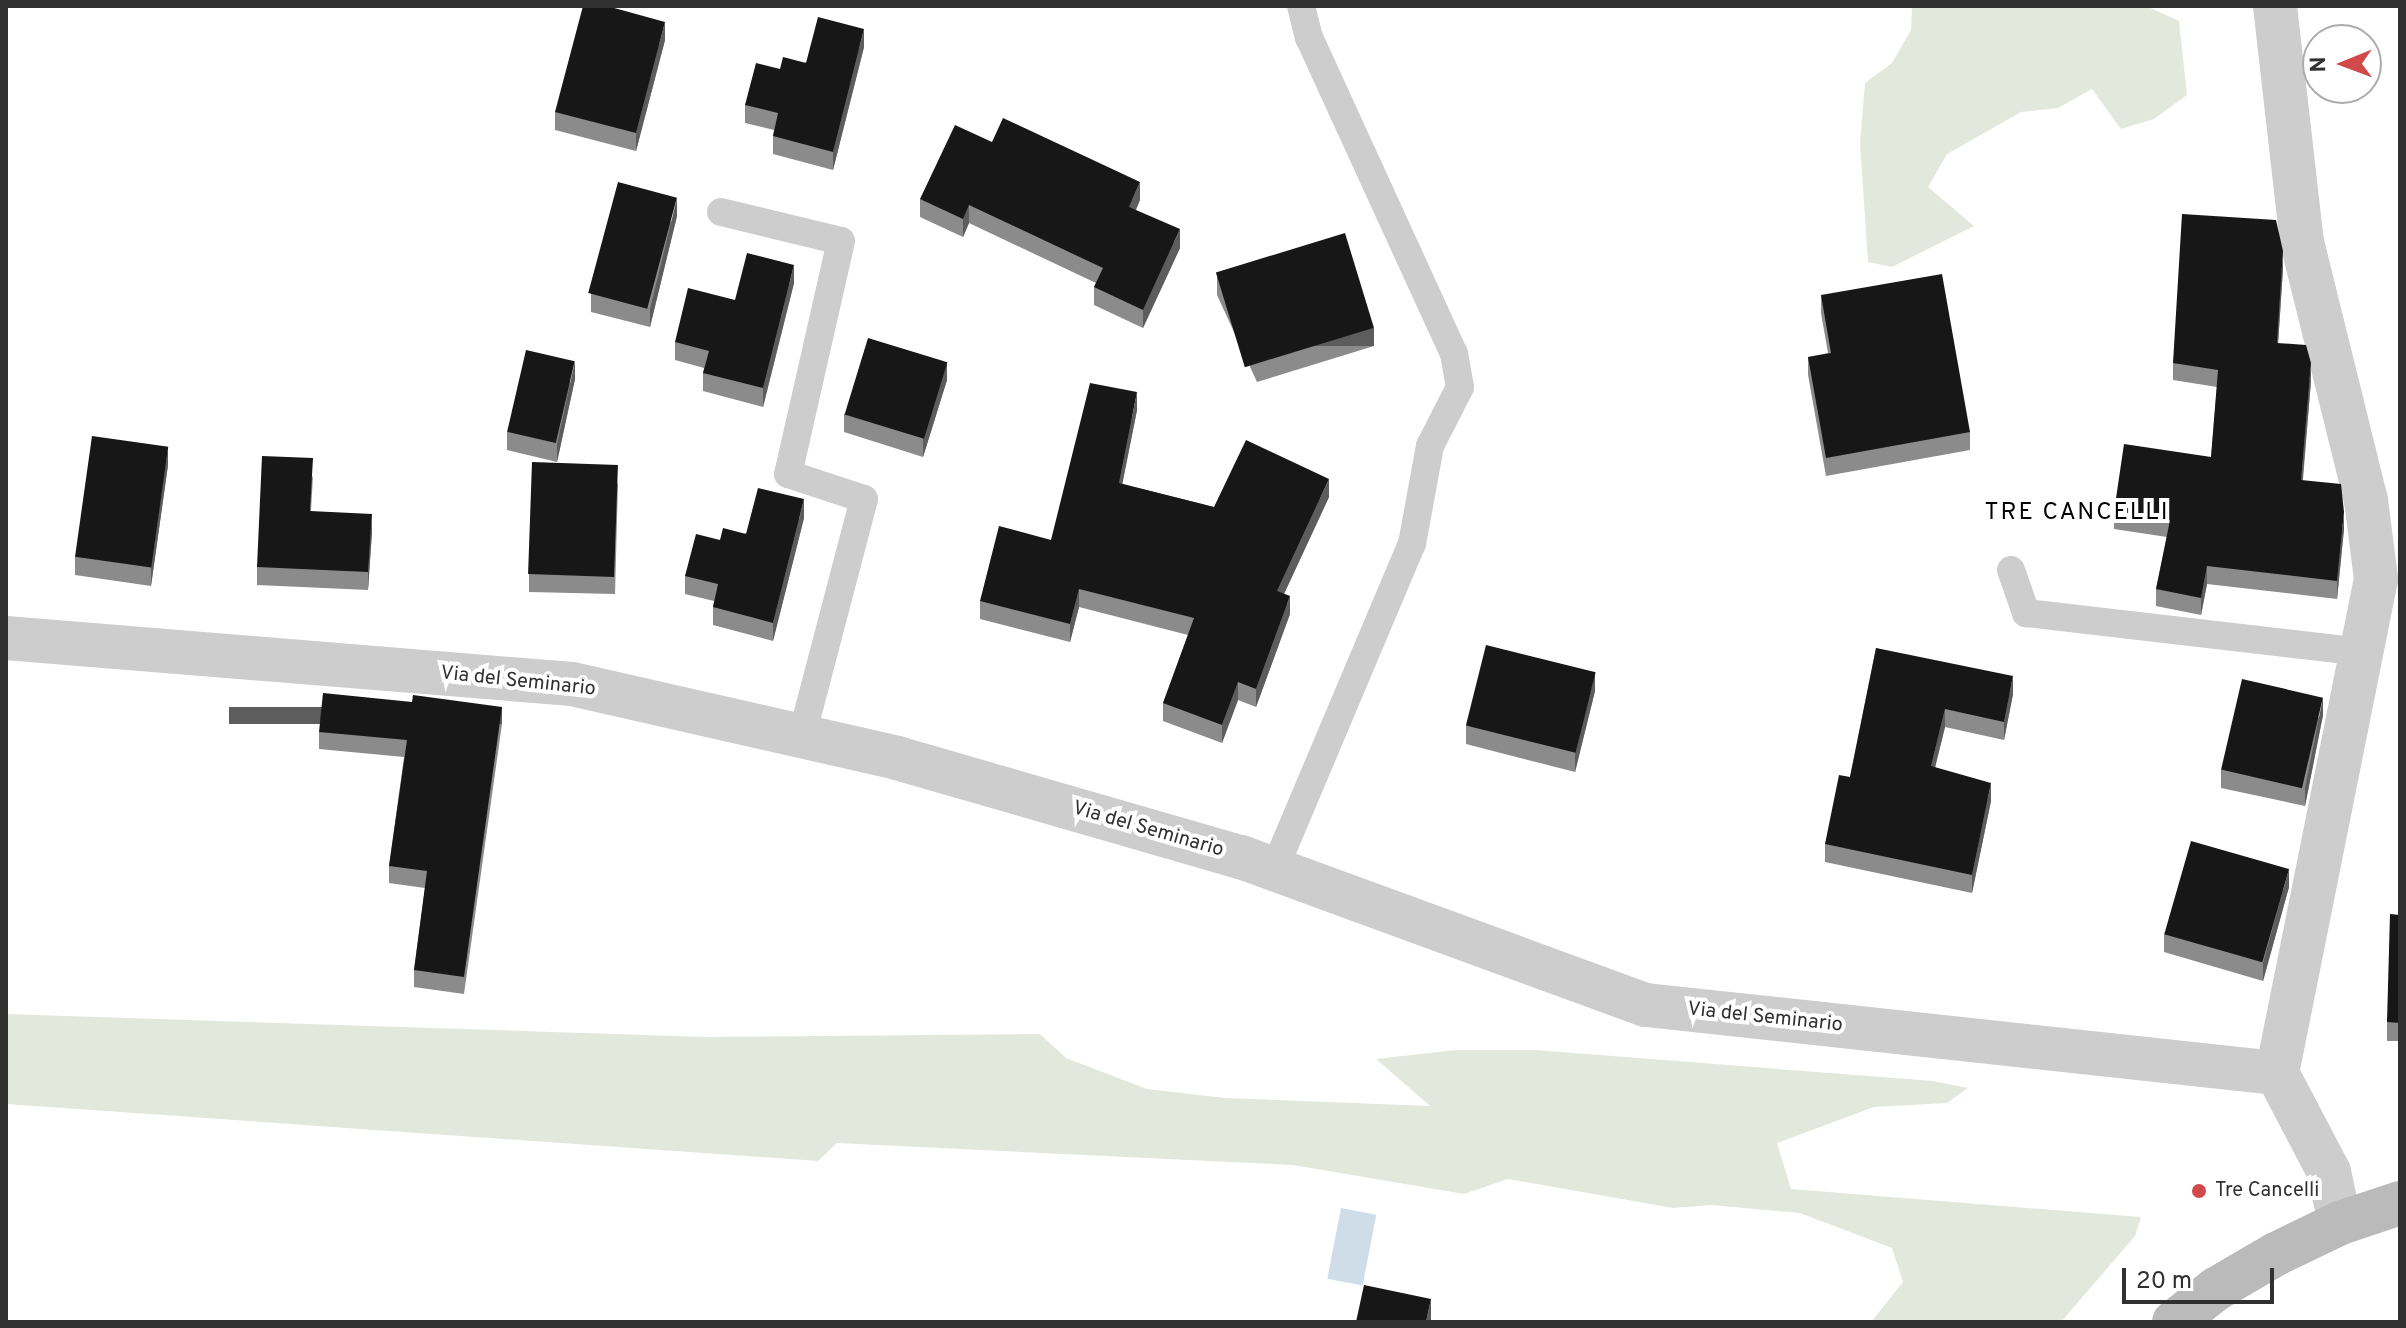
<!DOCTYPE html>
<html>
<head>
<meta charset="utf-8">
<style>
  body { margin:0 }
  #map { position:relative; width:2406px; height:1328px; overflow:hidden; background:#fff; font-family:Overpass,sans-serif }
  div>[style] { position:absolute }
  [style*='--x'] { left:calc(var(--x)*1px); top:calc(var(--y)*1px); width:calc(var(--w)*1px); rotate:calc(var(--a)*1deg) }
  .green>* { inset:0; background:#e3e8dd }
  .water>* { inset:0; background:#cfdde9; transform-origin:0 0 }
  .lane>* { height:28px; margin:-14px; padding:0 14px; transform-origin:14px; border-radius:14px; background:#cdcdcd }
  .street>* { height:44px; margin:-22px; padding:0 22px; transform-origin:22px; border-radius:22px; background:#cdcdcd }
  .secondary>* { height:44px; margin:-22px; padding:0 22px; transform-origin:22px; border-radius:22px; background:#bababa }
  .wall>* { inset:0; background:#8b8b8b }
  .shaded-wall>* { inset:0; background:#5d5d5d; transform-origin:0 0 }
  .building>* { inset:0; background:#171717; transform-origin:0 0 }
  .dots>* { width:22px; height:22px; translate:-50% -50%; box-sizing:border-box; border:4px solid #fff; border-radius:50% }
  span { translate:-50% -50%; white-space:nowrap; text-align:center; line-height:1.15; -webkit-text-stroke:8px #fff; paint-order:stroke }
  .street-label { font-size:20px; color:#303030 }
  .poi-label { font-size:20px; color:#303030 }
  .left { translate:0 -50%; text-align:left }
  .quarter-label { font-size:24px; color:#000; letter-spacing:2px }
  .frame { position:absolute; inset:0; border:8px solid #303030; pointer-events:none }
  .north { position:absolute; left:2302px; top:24px; width:80px; height:80px; box-sizing:border-box; background:#fff; border:2px solid #acacac; border-radius:50%; rotate:269deg; font-size:22px; font-weight:700; line-height:32px; text-align:center; color:#303030 }
  .north::after { content:''; display:block; margin:auto; width:28px; height:36px; background:#d1494a; clip-path:polygon(50% 0,100% 100%,50% 72%,0 100%) }
  .scale { position:absolute; left:2122px; top:1268px; width:152px; height:36px; box-sizing:border-box; border:4px solid #303030; border-top:0; padding-left:10px; font-size:24px; line-height:28px; white-space:nowrap; color:#303030; -webkit-text-stroke:6px #fff; paint-order:stroke }
</style>
</head>
<body>
<div id="map">
  <div class="green">
    <div style="clip-path:polygon(1912px 6px,2146px 6px,2179px 21px,2187px 95px,2154px 119px,2121px 129px,2092px 89px,2058px 108px,2021px 112px,1947px 154px,1928px 187px,1974px 226px,1892px 267px,1868px 262px,1860px 143px,1865px 83px,1892px 63px,1911px 30px)"></div>
    <div style="clip-path:polygon(6px 1014px,704px 1037px,1040px 1034px,1066px 1058px,1147px 1089px,1225px 1098px,1430px 1106px,1376px 1059px,1456px 1050px,1535px 1050px,1933px 1081px,1968px 1088px,1947px 1103px,1874px 1107px,1777px 1143px,1791px 1189px,2141px 1217px,2135px 1236px,2061px 1322px,1871px 1322px,1903px 1282px,1892px 1248px,1800px 1213px,1711px 1205px,1673px 1208px,1508px 1179px,1464px 1194px,1293px 1165px,837px 1143px,818px 1161px,6px 1104px)"></div>
  </div>
  <div class="water">
    <div style="left:1341px;top:1208px;width:36px;height:72px;rotate:11deg"></div>
  </div>
  <div class="lane">
    <div style="--x:721;--y:212;--w:123;--a:13.6"></div>
    <div style="--x:841;--y:241;--w:239;--a:102.8"></div>
    <div style="--x:788;--y:474;--w:80;--a:18.2"></div>
    <div style="--x:864;--y:499;--w:245;--a:104.7"></div>
    <div style="--x:2011;--y:570;--w:46;--a:70.8"></div>
    <div style="--x:2026;--y:613;--w:338;--a:6.6"></div>
    <div style="--x:1274;--y:870;--w:354;--a:-67.1"></div>
    <div style="--x:1412;--y:544;--w:100;--a:-79.6"></div>
    <div style="--x:1430;--y:446;--w:66;--a:-63"></div>
    <div style="--x:1460;--y:387;--w:34;--a:-100"></div>
    <div style="--x:1454;--y:354;--w:348;--a:-114.6"></div>
    <div style="--x:1309;--y:38;--w:33;--a:-104"></div>
  </div>
  <div class="street">
    <div style="--x:2275;--y:6;--w:238;--a:83.5"></div>
    <div style="--x:2302;--y:242;--w:266;--a:76.1"></div>
    <div style="--x:2366;--y:500;--w:80;--a:82.8"></div>
    <div style="--x:2376;--y:579;--w:504;--a:101.33"></div>
    <div style="--x:2277;--y:1073;--w:112;--a:62.3"></div>
    <div style="--x:2329;--y:1172;--w:52;--a:77.8"></div>
    <div style="--x:6;--y:638;--w:568;--a:4.65"></div>
    <div style="--x:572;--y:684;--w:333;--a:12.8"></div>
    <div style="--x:897;--y:758;--w:358;--a:16.1"></div>
    <div style="--x:1241;--y:857;--w:431;--a:20.1"></div>
    <div style="--x:1646;--y:1005;--w:635;--a:6.15"></div>
  </div>
  <div class="secondary">
    <div style="--x:2174;--y:1322;--w:53;--a:-38.2"></div>
    <div style="--x:2216;--y:1289;--w:69;--a:-30.3"></div>
    <div style="--x:2276;--y:1254;--w:71;--a:-25.8"></div>
    <div style="--x:2340;--y:1223;--w:63;--a:-18.4"></div>
  </div>
  <div class="wall">
    <div style="clip-path:polygon(665px 40px,636px 151px,555px 130px,555px 112px)"></div>
    <div style="clip-path:polygon(864px 47px,833px 170px,773px 154px,773px 136px,774px 130px,745px 123px,745px 105px,780px 69px)"></div>
    <div style="clip-path:polygon(920px 199px,1140px 200px,1136px 210px,1180px 248px,1143px 328px,1094px 305px,1094px 287px,1096px 283px,969px 223px,963px 237px,920px 217px)"></div>
    <div style="clip-path:polygon(677px 216px,650px 327px,591px 312px,591px 294px)"></div>
    <div style="clip-path:polygon(2283px 269px,2278px 343px,2311px 381px,2303px 480px,2344px 529px,2337px 599px,2207px 584px,2201px 615px,2156px 606px,2156px 589px,2167px 537px,2114px 529px,2114px 512px,2211px 457px,2217px 387px,2173px 380px,2173px 363px)"></div>
    <div style="clip-path:polygon(1217px 277px,1374px 346px,1257px 382px,1217px 295px)"></div>
    <div style="clip-path:polygon(794px 283px,763px 407px,703px 391px,703px 373px,704px 368px,675px 360px,675px 342px,735px 300px)"></div>
    <div style="clip-path:polygon(1821px 295px,1970px 432px,1970px 450px,1826px 476px,1808px 375px,1808px 357px,1828px 353px,1821px 313px)"></div>
    <div style="clip-path:polygon(575px 379px,557px 462px,507px 450px,507px 432px)"></div>
    <div style="clip-path:polygon(947px 380px,923px 457px,844px 432px,844px 414px)"></div>
    <div style="clip-path:polygon(1137px 410px,1122px 484px,1214px 507px,1329px 497px,1284px 594px,1290px 614px,1256px 707px,1238px 700px,1222px 743px,1163px 721px,1163px 703px,1188px 635px,1079px 607px,1070px 642px,980px 619px,980px 601px,1051px 540px)"></div>
    <div style="clip-path:polygon(168px 465px,151px 586px,75px 575px,75px 557px)"></div>
    <div style="clip-path:polygon(313px 476px,311px 511px,372px 532px,368px 590px,257px 585px,257px 567px)"></div>
    <div style="clip-path:polygon(618px 483px,615px 594px,529px 592px,529px 574px)"></div>
    <div style="clip-path:polygon(804px 518px,773px 641px,713px 625px,713px 607px,714px 601px,685px 594px,685px 576px,720px 540px)"></div>
    <div style="clip-path:polygon(1876px 648px,2013px 694px,2004px 740px,1945px 727px,1935px 767px,1991px 801px,1972px 893px,1825px 862px,1825px 844px,1850px 777px)"></div>
    <div style="clip-path:polygon(1595px 691px,1575px 772px,1466px 744px,1466px 726px)"></div>
    <div style="clip-path:polygon(2323px 715px,2305px 806px,2221px 788px,2221px 770px)"></div>
    <div style="clip-path:polygon(502px 724px,464px 994px,414px 987px,414px 970px,425px 888px,389px 883px,389px 866px,404px 757px,319px 749px,319px 732px)"></div>
    <div style="clip-path:polygon(2289px 887px,2263px 981px,2164px 952px,2164px 934px)"></div>
    <div style="clip-path:polygon(2400px 915px,2400px 1041px,2387px 1041px,2387px 1022px)"></div>
  </div>
  <div class="shaded-wall">
    <div style="clip-path:polygon(665px 22px,665px 40px,636px 151px,636px 133px)"></div>
    <div style="clip-path:polygon(864px 29px,864px 47px,833px 170px,833px 152px)"></div>
    <div style="clip-path:polygon(1140px 182px,1140px 200px,1129px 225px,1129px 207px)"></div>
    <div style="clip-path:polygon(677px 198px,677px 216px,650px 327px,650px 309px)"></div>
    <div style="clip-path:polygon(969px 205px,969px 223px,963px 237px,963px 219px)"></div>
    <div style="clip-path:polygon(1180px 229px,1180px 248px,1143px 328px,1143px 310px)"></div>
    <div style="clip-path:polygon(2283px 251px,2283px 269px,2277px 360px,2277px 343px)"></div>
    <div style="clip-path:polygon(794px 265px,794px 283px,763px 407px,763px 388px)"></div>
    <div style="left:1374px;top:328px;width:18px;height:122px;rotate:90deg"></div>
    <div style="clip-path:polygon(575px 361px,575px 379px,557px 462px,557px 444px)"></div>
    <div style="clip-path:polygon(947px 362px,947px 380px,923px 457px,923px 439px)"></div>
    <div style="clip-path:polygon(2311px 363px,2311px 381px,2301px 497px,2301px 480px)"></div>
    <div style="clip-path:polygon(1137px 392px,1137px 410px,1119px 501px,1119px 483px)"></div>
    <div style="clip-path:polygon(168px 447px,168px 465px,151px 586px,151px 568px)"></div>
    <div style="clip-path:polygon(1329px 479px,1329px 497px,1277px 609px,1277px 591px)"></div>
    <div style="clip-path:polygon(804px 499px,804px 518px,773px 641px,773px 623px)"></div>
    <div style="clip-path:polygon(2344px 512px,2344px 529px,2337px 599px,2337px 581px)"></div>
    <div style="clip-path:polygon(372px 514px,372px 532px,368px 590px,368px 572px)"></div>
    <div style="clip-path:polygon(2207px 566px,2207px 584px,2201px 615px,2201px 598px)"></div>
    <div style="clip-path:polygon(1079px 589px,1079px 607px,1070px 642px,1070px 624px)"></div>
    <div style="clip-path:polygon(1290px 596px,1290px 614px,1256px 707px,1256px 689px)"></div>
    <div style="clip-path:polygon(1595px 673px,1595px 691px,1575px 772px,1575px 754px)"></div>
    <div style="clip-path:polygon(2013px 676px,2013px 694px,2004px 740px,2004px 722px)"></div>
    <div style="clip-path:polygon(1238px 682px,1238px 700px,1222px 743px,1222px 725px)"></div>
    <div style="clip-path:polygon(2323px 697px,2323px 715px,2305px 806px,2305px 788px)"></div>
    <div style="left:502px;top:707px;width:17px;height:273px;rotate:90deg"></div>
    <div style="clip-path:polygon(1945px 709px,1945px 727px,1931px 784px,1931px 766px)"></div>
    <div style="clip-path:polygon(1991px 783px,1991px 801px,1972px 893px,1972px 875px)"></div>
    <div style="clip-path:polygon(2289px 869px,2289px 887px,2263px 981px,2263px 963px)"></div>
    <div style="clip-path:polygon(1431px 1299px,1431px 1322px,1426px 1322px)"></div>
  </div>
  <div class="building">
    <div style="clip-path:polygon(583px 6px,607px 6px,665px 22px,636px 133px,555px 112px)"></div>
    <div style="clip-path:polygon(818px 17px,864px 29px,833px 152px,773px 136px,778px 113px,745px 105px,756px 63px,780px 69px,783px 57px,806px 63px)"></div>
    <div style="clip-path:polygon(1003px 118px,1140px 182px,1129px 207px,1180px 229px,1143px 310px,1094px 287px,1103px 268px,969px 205px,963px 219px,920px 199px,955px 125px,992px 142px)"></div>
    <div style="left:618px;top:182px;width:61px;height:115px;rotate:15deg"></div>
    <div style="clip-path:polygon(2182px 214px,2276px 220px,2283px 251px,2277px 343px,2306px 345px,2311px 363px,2301px 480px,2341px 484px,2344px 512px,2337px 581px,2207px 566px,2201px 598px,2156px 589px,2170px 520px,2114px 512px,2124px 444px,2211px 457px,2218px 370px,2173px 363px)"></div>
    <div style="left:1345px;top:233px;width:99px;height:135px;rotate:73deg"></div>
    <div style="clip-path:polygon(747px 253px,794px 265px,763px 388px,703px 373px,709px 351px,675px 342px,688px 288px,735px 300px)"></div>
    <div style="clip-path:polygon(1942px 274px,1970px 432px,1826px 458px,1808px 357px,1831px 353px,1821px 295px)"></div>
    <div style="left:868px;top:338px;width:83px;height:80px;rotate:17deg"></div>
    <div style="left:526px;top:350px;width:50px;height:84px;rotate:13deg"></div>
    <div style="clip-path:polygon(1090px 383px,1137px 392px,1119px 483px,1214px 507px,1246px 440px,1329px 479px,1277px 591px,1290px 596px,1256px 689px,1238px 682px,1222px 725px,1163px 703px,1194px 618px,1079px 589px,1070px 624px,980px 601px,999px 526px,1051px 540px)"></div>
    <div style="left:92px;top:436px;width:77px;height:122px;rotate:8deg"></div>
    <div style="clip-path:polygon(262px 456px,313px 458px,310px 511px,372px 514px,368px 572px,257px 567px)"></div>
    <div style="left:532px;top:462px;width:86px;height:112px;rotate:2deg"></div>
    <div style="clip-path:polygon(758px 488px,804px 499px,773px 623px,713px 607px,718px 584px,685px 576px,696px 534px,720px 540px,723px 528px,746px 534px)"></div>
    <div style="left:1486px;top:645px;width:113px;height:83px;rotate:14deg"></div>
    <div style="clip-path:polygon(1876px 648px,2013px 676px,2004px 722px,1945px 709px,1931px 766px,1991px 783px,1972px 875px,1825px 844px,1839px 775px,1850px 777px)"></div>
    <div style="left:2242px;top:679px;width:83px;height:93px;rotate:13deg"></div>
    <div style="clip-path:polygon(323px 693px,412px 702px,413px 695px,502px 707px,464px 977px,414px 970px,427px 871px,389px 866px,407px 740px,319px 732px)"></div>
    <div style="left:2191px;top:841px;width:102px;height:97px;rotate:16deg"></div>
    <div style="clip-path:polygon(2390px 914px,2400px 915px,2400px 1023px,2387px 1022px)"></div>
    <div style="clip-path:polygon(1364px 1285px,1431px 1299px,1426px 1322px,1356px 1322px)"></div>
  </div>
  <div class="dots">
    <div style="left:2199px;top:1191px;background:#d1494a"></div>
  </div>
  <div class="street-label">
    <span style="left:518px;top:682px;rotate:6deg">Via del Seminario</span>
    <span style="left:1148px;top:830px;rotate:16deg">Via del Seminario</span>
    <span style="left:1765px;top:1018px;rotate:6deg">Via del Seminario</span>
  </div>
  <div class="poi-label">
    <span class="left" style="left:2215px;top:1191px">Tre Cancelli</span>
  </div>
  <div class="quarter-label">
    <span style="left:2077px;top:514px">TRE CANCELLI</span>
  </div>
  <div class="frame"></div>
  <div class="north">N</div>
  <div class="scale">20 m</div>
</div>
</body>
</html>
